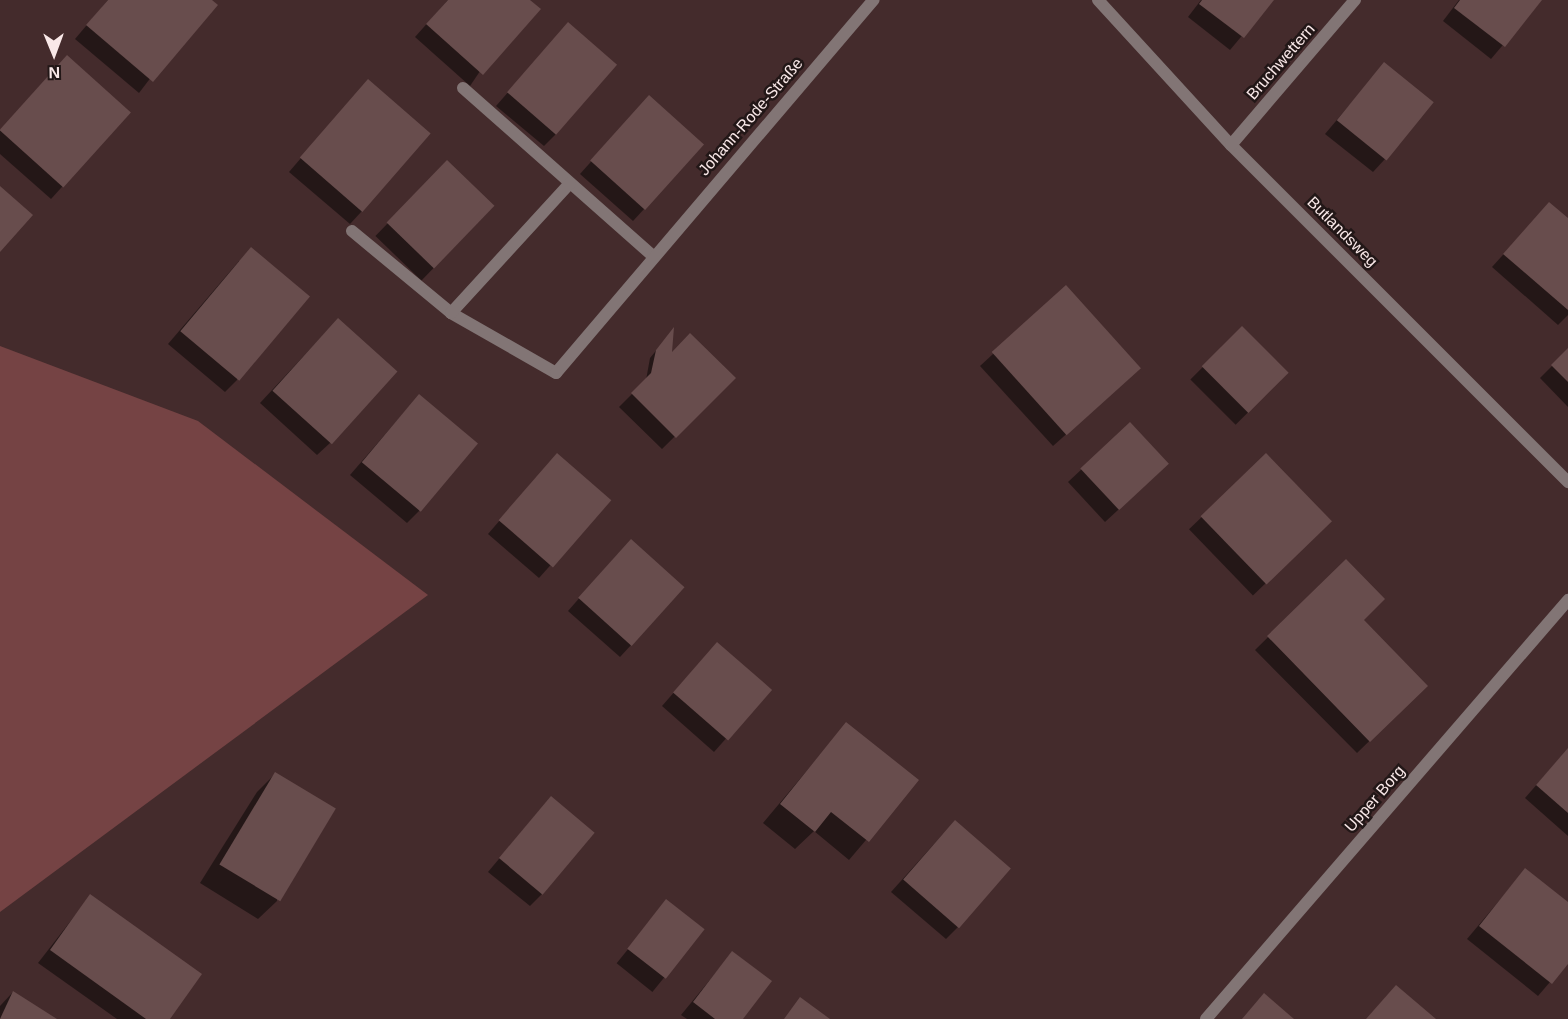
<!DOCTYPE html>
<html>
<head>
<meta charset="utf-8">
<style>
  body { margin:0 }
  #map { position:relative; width:1568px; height:1019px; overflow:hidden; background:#442b2c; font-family:Arial,sans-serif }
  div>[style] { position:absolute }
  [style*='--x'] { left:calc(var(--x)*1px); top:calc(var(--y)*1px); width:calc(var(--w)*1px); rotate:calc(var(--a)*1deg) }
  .green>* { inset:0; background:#754344 }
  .shadow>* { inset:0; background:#0007; transform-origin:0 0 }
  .building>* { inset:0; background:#684d4d; transform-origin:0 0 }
  .minor>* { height:12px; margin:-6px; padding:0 6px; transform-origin:6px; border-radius:6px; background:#827575 }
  span { translate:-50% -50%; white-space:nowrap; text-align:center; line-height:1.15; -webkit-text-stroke:5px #221717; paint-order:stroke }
  .street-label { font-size:16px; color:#f9e8e8 }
  .north { position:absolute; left:24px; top:24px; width:60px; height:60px; -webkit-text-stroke:4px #221717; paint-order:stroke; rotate:179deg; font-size:16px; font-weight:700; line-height:24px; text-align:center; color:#f9e8e8 }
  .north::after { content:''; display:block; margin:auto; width:21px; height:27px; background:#f9e8e8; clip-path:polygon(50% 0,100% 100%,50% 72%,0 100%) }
</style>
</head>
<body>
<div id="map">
  <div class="green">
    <div style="clip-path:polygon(0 346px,198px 421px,428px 595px,0 912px)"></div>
  </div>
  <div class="shadow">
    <div style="clip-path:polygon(108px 0,210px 0,139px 93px,75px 39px)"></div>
    <div style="clip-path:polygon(448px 0,528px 0,470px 86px,415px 37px)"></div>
    <div style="clip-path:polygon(1201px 0,1272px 0,1230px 50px,1188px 17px)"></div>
    <div style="clip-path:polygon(1459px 0,1541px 0,1491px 59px,1443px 21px)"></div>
    <div style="clip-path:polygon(568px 24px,556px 134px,544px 146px,496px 106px)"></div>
    <div style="clip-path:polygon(1384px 64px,1385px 159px,1373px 172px,1325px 134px)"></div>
    <div style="clip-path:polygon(54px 70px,129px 113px,51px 199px,0 154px,0 131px)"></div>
    <div style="clip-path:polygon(356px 94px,362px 211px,350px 224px,289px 172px)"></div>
    <div style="clip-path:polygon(649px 97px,645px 208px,633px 221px,580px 174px)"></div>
    <div style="left:447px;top:162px;width:64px;height:103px;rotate:44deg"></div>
    <div style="clip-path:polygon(1549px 204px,1568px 220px,1568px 315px,1558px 325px,1492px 267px)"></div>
    <div style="clip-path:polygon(239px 261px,237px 380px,225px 392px,168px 344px)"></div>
    <div style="left:1242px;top:328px;width:64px;height:73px;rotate:45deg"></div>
    <div style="clip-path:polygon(672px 331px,659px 362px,734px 378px,662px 449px,619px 407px,646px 380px,650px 358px)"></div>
    <div style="clip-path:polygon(326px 332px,330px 443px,317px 455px,260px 403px)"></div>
    <div style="clip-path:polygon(1568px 350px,1568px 407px,1540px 378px)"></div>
    <div style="clip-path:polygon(993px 354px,1127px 380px,1053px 446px,980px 366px)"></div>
    <div style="clip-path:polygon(407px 409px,419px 511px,407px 523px,350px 475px)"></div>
    <div style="clip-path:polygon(1130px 424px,1155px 476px,1105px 522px,1068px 482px)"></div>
    <div style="left:1266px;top:455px;width:92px;height:107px;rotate:46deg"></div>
    <div style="clip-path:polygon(545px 468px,609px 500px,539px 578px,488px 534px)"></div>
    <div style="clip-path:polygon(618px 554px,632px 644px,620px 657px,568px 611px)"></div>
    <div style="clip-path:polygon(1346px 561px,1362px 620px,1426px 686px,1357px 753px,1255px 650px)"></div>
    <div style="clip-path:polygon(705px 657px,769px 690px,714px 752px,662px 706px)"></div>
    <div style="clip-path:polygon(846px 724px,917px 780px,849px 860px,814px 831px,795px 849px,763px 823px)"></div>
    <div style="clip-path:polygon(1568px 749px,1568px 836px,1525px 798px)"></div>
    <div style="clip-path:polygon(275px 774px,277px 901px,258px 919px,200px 883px,257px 792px)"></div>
    <div style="clip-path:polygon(539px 811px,542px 894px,530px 906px,488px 872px)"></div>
    <div style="clip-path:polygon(943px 834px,958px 927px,946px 939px,891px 892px)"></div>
    <div style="clip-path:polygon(1525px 870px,1568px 904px,1568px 961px,1538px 996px,1467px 939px)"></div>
    <div style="clip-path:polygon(90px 896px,168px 1019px,117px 1019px,38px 963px)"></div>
    <div style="left:667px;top:901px;width:46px;height:80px;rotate:39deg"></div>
    <div style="clip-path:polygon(732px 953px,741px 1019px,687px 1019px,681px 1015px)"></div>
    <div style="clip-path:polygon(13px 992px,54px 1019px,0 1019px,0 1006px)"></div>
  </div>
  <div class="building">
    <div style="clip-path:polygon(108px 0,212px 0,218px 5px,153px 82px,86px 25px)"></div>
    <div style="clip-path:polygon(448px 0,530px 0,541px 9px,483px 75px,426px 24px)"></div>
    <div style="clip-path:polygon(1202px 0,1274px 0,1244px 38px,1199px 4px)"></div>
    <div style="clip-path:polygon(1460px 0,1542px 0,1505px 47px,1454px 8px)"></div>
    <div style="left:568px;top:22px;width:65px;height:93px;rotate:41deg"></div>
    <div style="left:67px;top:55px;width:86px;height:101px;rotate:42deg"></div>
    <div style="left:1384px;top:62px;width:64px;height:75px;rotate:39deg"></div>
    <div style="left:368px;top:79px;width:83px;height:104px;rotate:41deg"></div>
    <div style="left:649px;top:95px;width:74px;height:88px;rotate:42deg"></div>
    <div style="left:447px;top:160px;width:66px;height:87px;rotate:44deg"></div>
    <div style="clip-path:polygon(0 186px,33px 215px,0 252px)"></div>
    <div style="clip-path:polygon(1549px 202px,1568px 218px,1568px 310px,1503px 254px)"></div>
    <div style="left:251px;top:247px;width:77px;height:110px;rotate:40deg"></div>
    <div style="left:1066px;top:285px;width:112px;height:100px;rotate:48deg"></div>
    <div style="left:338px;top:318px;width:80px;height:98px;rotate:42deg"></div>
    <div style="left:1242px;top:326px;width:66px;height:57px;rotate:45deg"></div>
    <div style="clip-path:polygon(674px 327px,672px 352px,690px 333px,736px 378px,676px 438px,631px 393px,651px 373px,656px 350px)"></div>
    <div style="clip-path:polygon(1568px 348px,1568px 382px,1551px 365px)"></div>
    <div style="left:419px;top:394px;width:77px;height:89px;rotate:40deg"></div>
    <div style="left:1130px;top:422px;width:57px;height:68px;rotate:47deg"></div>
    <div style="left:557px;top:453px;width:72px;height:89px;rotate:41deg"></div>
    <div style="left:1266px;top:453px;width:95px;height:91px;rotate:46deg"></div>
    <div style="left:631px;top:539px;width:72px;height:79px;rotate:42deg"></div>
    <div style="clip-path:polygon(1346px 559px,1385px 599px,1364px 620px,1428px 686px,1370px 742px,1267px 636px)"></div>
    <div style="left:717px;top:642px;width:73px;height:67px;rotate:41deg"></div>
    <div style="clip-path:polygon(846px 722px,919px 780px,869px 842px,831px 812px,815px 832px,780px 804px)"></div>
    <div style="clip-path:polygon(1568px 748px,1568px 813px,1536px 785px)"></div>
    <div style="left:275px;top:772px;width:71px;height:108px;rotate:31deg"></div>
    <div style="left:551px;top:796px;width:57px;height:81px;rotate:40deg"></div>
    <div style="left:955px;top:820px;width:74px;height:79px;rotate:41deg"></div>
    <div style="clip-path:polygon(1525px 868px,1568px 902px,1568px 964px,1552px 984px,1479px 926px)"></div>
    <div style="clip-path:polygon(90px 894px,202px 974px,170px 1019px,146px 1019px,50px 950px)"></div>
    <div style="left:666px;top:899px;width:49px;height:63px;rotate:38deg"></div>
    <div style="clip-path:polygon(732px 951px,772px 981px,743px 1019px,715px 1019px,693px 1002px)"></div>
    <div style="clip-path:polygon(1396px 985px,1436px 1019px,1366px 1019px)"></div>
    <div style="clip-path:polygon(13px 991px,57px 1019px,0 1019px)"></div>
    <div style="clip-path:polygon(1264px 993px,1294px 1019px,1242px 1019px)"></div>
    <div style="clip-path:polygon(800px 997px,830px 1019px,784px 1019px)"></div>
  </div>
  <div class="minor">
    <div style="--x:1098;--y:0;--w:197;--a:47.5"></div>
    <div style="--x:1231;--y:145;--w:477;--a:45"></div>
    <div style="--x:463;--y:88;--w:254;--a:41.5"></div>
    <div style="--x:1231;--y:145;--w:191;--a:-49.5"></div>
    <div style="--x:352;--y:231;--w:129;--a:39.6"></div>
    <div style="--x:451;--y:313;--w:121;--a:29.7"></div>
    <div style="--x:556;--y:373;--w:490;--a:-49.6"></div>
    <div style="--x:451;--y:313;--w:176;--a:-47.5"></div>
    <div style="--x:1206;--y:1019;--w:554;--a:-49.17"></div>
  </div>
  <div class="street-label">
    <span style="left:1281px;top:62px;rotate:-49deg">Bruchwettern</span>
    <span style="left:751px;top:117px;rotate:-49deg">Johann-Rode-Straße</span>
    <span style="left:1342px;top:232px;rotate:45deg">Butlandsweg</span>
    <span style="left:1375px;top:799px;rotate:-49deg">Upper Borg</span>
  </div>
  <div class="north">N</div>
</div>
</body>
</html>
